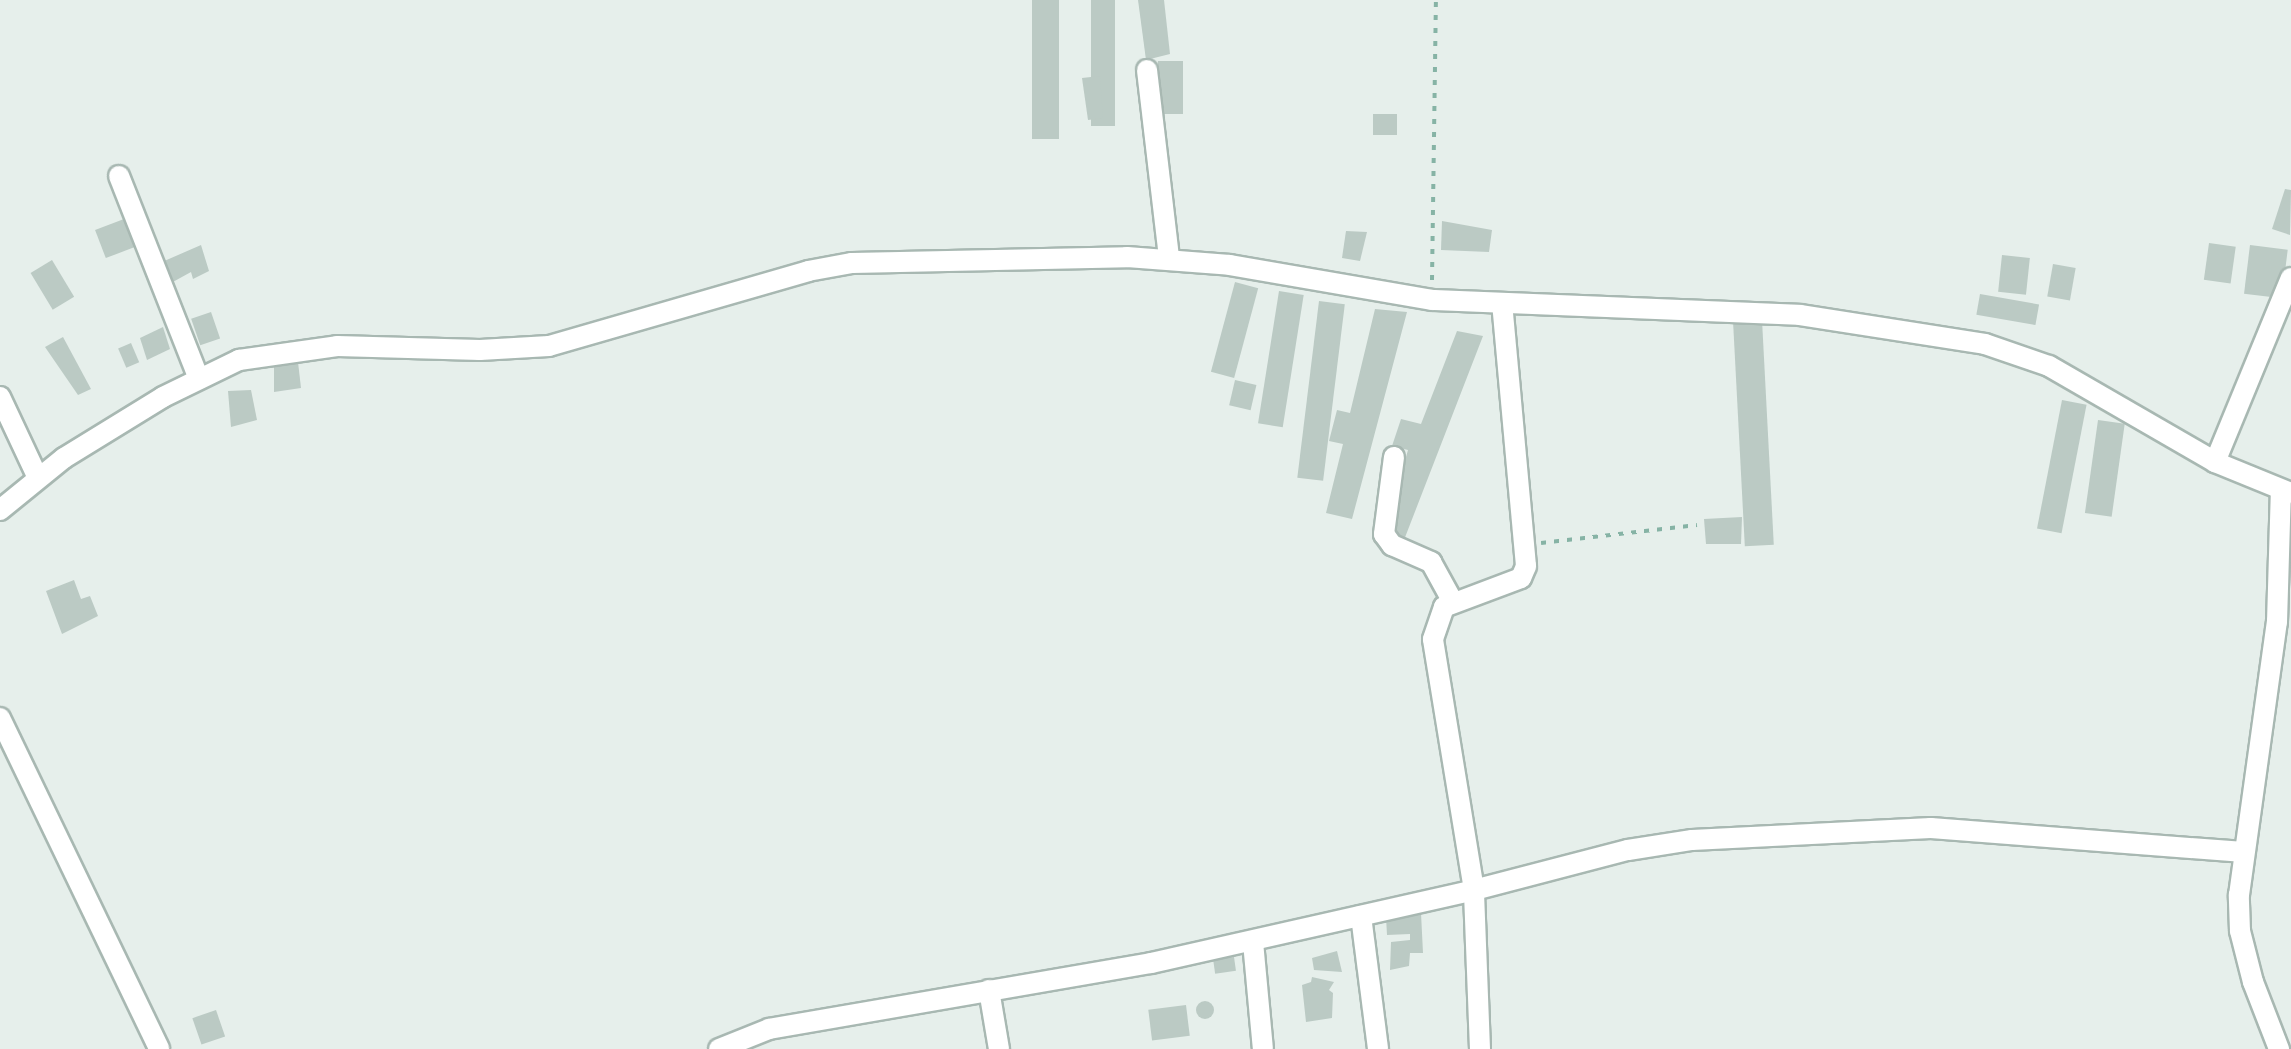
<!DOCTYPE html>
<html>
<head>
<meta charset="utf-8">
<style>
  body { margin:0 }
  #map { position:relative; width:2291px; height:1049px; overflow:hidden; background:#e6efeb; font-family:Arial,sans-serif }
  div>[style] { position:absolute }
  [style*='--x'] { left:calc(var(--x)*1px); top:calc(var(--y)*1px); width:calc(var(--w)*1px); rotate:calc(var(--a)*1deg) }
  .building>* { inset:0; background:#bbcac4; transform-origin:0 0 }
  .round { border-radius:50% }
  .path>* { height:4px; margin-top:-2px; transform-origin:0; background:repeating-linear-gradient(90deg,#86b3a5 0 5px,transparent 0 13px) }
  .roads { filter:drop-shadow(2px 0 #a8b8b2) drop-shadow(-2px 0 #a8b8b2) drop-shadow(0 2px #a8b8b2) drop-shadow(0 -2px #a8b8b2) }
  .minor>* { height:20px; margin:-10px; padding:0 10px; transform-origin:10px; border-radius:10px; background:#fff }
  span { translate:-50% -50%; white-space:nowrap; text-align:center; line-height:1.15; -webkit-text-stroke:8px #f7fbf9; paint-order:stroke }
</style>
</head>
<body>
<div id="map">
  <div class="building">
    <div style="left:1032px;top:0;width:27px;height:139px"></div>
    <div style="left:1091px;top:0;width:24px;height:126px"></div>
    <div style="clip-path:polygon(1138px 0,1164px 0,1170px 54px,1146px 60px)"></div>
    <div style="left:1158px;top:61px;width:25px;height:53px"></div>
    <div style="clip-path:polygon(1100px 76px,1103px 118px,1088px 120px,1082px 78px)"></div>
    <div style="left:1373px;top:114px;width:24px;height:21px"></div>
    <div style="clip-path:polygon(2285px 189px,2291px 190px,2290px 235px,2272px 229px)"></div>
    <div style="left:124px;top:219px;width:30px;height:31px;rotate:69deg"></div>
    <div style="clip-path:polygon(1442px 221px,1492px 230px,1489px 252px,1441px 250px)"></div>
    <div style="clip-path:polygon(1346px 231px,1367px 232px,1360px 261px,1342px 258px)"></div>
    <div style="left:2209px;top:243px;width:27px;height:37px;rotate:8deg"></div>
    <div style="clip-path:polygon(201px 245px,209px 271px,193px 279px,191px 272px,171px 283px,162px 262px)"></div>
    <div style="left:2250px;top:245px;width:38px;height:49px;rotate:7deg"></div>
    <div style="left:2002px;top:255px;width:28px;height:37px;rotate:6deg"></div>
    <div style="left:52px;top:260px;width:43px;height:25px;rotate:59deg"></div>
    <div style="left:2053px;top:264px;width:23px;height:33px;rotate:10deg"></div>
    <div style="left:1235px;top:282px;width:24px;height:93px;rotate:15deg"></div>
    <div style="left:1279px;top:291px;width:25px;height:134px;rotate:9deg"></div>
    <div style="left:1980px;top:294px;width:60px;height:21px;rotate:10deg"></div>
    <div style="left:1319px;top:301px;width:26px;height:178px;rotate:7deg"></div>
    <div style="clip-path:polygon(1375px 309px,1407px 312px,1352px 519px,1326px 513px,1343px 444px,1329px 441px,1337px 410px,1350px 413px)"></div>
    <div style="left:211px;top:312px;width:28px;height:21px;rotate:71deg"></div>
    <div style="left:1762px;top:320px;width:225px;height:29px;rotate:87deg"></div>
    <div style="clip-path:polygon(163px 327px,170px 349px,147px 360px,140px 338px)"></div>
    <div style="clip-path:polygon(1457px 331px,1483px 336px,1404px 540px,1385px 530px,1408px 450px,1392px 446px,1401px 419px,1421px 424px)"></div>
    <div style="clip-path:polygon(63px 337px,91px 389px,78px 395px,45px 347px)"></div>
    <div style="left:131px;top:343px;width:21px;height:14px;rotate:67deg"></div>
    <div style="clip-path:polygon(298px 362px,301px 388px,274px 392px,274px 366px)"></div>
    <div style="left:1235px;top:380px;width:22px;height:26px;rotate:13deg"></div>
    <div style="clip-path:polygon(251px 390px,257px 420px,231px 427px,228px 391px)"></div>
    <div style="left:2062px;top:400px;width:25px;height:131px;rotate:11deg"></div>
    <div style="left:2098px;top:420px;width:27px;height:94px;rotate:8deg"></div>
    <div style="clip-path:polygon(1742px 517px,1741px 544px,1706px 544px,1704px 519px)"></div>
    <div style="clip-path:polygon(74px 580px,81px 599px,90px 596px,98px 616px,62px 634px,46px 591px)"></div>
    <div style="clip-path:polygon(1421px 913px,1423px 953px,1410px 953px,1409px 966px,1390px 970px,1391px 942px,1410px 940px,1410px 934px,1387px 935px,1386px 917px)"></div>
    <div style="clip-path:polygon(1337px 951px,1342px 972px,1314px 970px,1312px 958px)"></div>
    <div style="left:1234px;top:957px;width:14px;height:21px;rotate:82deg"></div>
    <div style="clip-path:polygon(1312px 977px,1334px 982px,1329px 990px,1333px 993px,1332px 1018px,1306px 1022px,1302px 985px,1311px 982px)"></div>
    <div class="round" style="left:1196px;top:1001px;width:18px;height:18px"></div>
    <div style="left:1186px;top:1005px;width:31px;height:38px;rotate:83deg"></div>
    <div style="left:216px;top:1010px;width:28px;height:25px;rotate:71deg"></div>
  </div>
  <div class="path">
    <div style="--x:1432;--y:280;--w:280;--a:-89.2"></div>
    <div style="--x:1541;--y:543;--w:157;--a:-6.6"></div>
  </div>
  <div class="roads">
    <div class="minor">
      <div style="--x:1147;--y:70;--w:189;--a:83.3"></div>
      <div style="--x:119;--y:176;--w:218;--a:68.5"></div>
      <div style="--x:0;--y:397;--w:89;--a:64.9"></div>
      <div style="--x:1394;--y:457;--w:78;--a:97.4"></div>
      <div style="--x:1384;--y:534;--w:14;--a:54"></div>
      <div style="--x:1392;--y:545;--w:43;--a:23.6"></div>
      <div style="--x:1431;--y:562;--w:46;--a:61.2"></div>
      <div style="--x:2215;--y:462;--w:199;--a:-67.6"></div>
      <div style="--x:0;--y:510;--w:82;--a:-39.1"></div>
      <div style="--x:64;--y:458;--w:116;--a:-31.6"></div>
      <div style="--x:163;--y:397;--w:85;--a:-26"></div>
      <div style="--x:239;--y:360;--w:99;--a:-8.1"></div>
      <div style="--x:337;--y:346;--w:143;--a:1.6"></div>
      <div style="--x:480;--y:350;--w:69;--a:-3.3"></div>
      <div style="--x:549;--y:346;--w:270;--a:-16.1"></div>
      <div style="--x:808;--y:271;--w:45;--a:-10.3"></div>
      <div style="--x:852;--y:263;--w:275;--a:-1.2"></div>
      <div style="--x:1127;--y:257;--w:103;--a:4.4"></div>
      <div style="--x:1230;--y:265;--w:205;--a:9.8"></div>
      <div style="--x:1432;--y:300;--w:368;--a:2.3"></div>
      <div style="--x:1800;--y:315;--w:187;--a:8.9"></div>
      <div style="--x:1985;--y:344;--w:68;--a:19"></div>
      <div style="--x:2049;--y:366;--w:192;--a:30"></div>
      <div style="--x:2215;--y:462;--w:82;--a:22.2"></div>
      <div style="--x:0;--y:718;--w:367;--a:64.3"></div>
      <div style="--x:1361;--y:916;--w:134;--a:82.7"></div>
      <div style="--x:1253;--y:942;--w:107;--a:84.7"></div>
      <div style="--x:989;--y:990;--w:60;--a:80.4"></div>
      <div style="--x:719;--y:1049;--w:54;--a:-21.8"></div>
      <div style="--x:769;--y:1029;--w:388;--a:-9.8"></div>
      <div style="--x:1151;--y:963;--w:331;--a:-12.7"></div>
      <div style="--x:1474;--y:890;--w:159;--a:-14.6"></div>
      <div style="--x:1628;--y:850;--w:65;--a:-8.9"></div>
      <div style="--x:1692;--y:840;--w:239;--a:-2.9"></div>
      <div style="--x:1931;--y:828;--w:314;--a:4.4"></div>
      <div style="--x:1480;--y:1049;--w:159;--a:-92.2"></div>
      <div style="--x:1474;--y:890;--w:254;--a:-99.3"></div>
      <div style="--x:1433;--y:639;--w:34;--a:-71"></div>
      <div style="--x:1444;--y:607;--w:82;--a:-20.6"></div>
      <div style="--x:1521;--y:578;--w:13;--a:-67"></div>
      <div style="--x:1526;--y:566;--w:263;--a:-95.2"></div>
      <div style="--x:2279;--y:1049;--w:72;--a:-111.2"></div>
      <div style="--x:2253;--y:982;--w:53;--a:-104.3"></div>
      <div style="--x:2240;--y:931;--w:36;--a:-92"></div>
      <div style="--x:2239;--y:895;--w:276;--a:-82.1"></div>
      <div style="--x:2277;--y:622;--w:131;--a:-88.3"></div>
    </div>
  </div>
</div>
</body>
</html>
